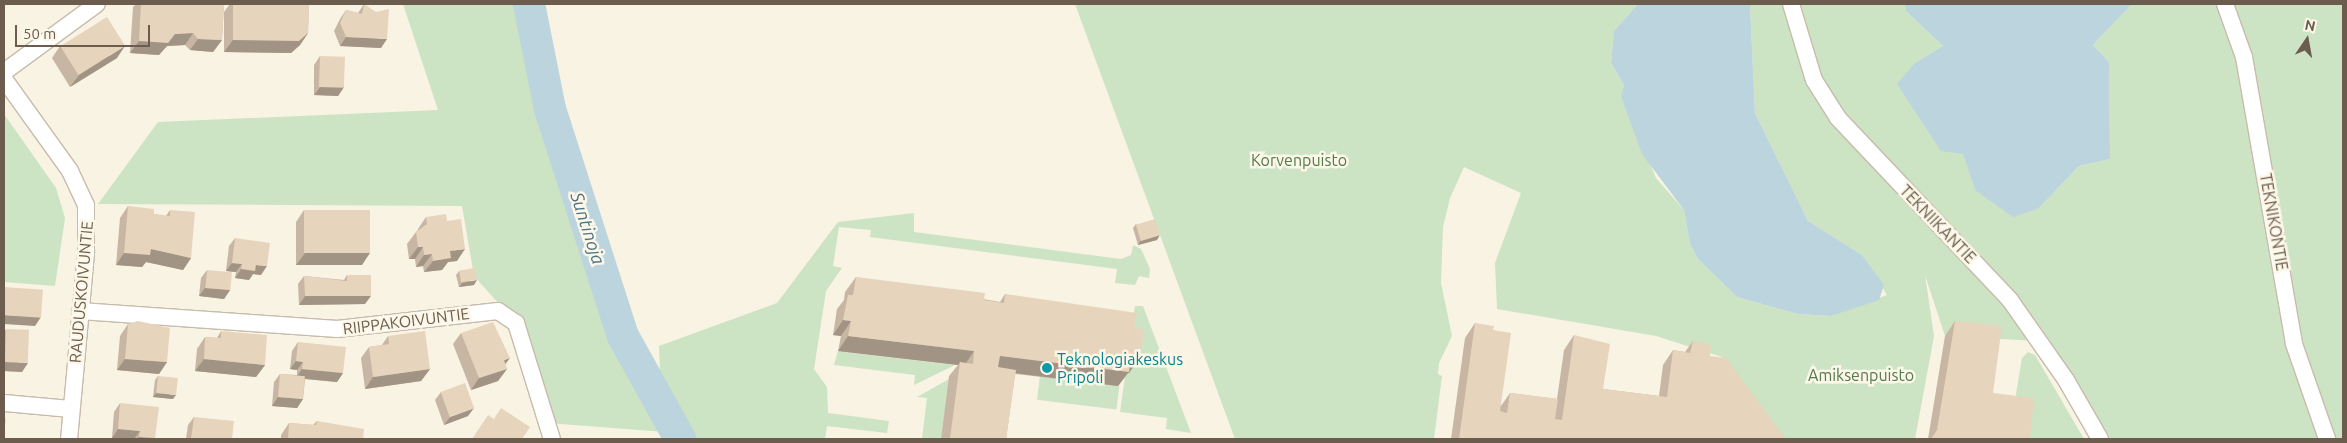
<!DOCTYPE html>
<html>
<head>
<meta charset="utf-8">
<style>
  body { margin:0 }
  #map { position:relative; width:2347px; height:443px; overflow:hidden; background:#f8f3e3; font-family:Ubuntu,sans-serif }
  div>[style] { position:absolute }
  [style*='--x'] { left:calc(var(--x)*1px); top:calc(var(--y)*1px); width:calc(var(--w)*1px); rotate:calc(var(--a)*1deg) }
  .green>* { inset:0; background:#cce3c4; transform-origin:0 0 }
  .water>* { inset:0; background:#bbd4de }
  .river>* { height:32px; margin:-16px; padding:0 16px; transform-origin:16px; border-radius:16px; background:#bbd4de }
  .roads { filter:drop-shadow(1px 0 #c7bbac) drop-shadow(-1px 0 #c7bbac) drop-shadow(0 1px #c7bbac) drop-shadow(0 -1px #c7bbac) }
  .minor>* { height:16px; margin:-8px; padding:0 8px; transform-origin:8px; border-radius:8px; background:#fff }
  .wall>* { inset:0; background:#c7b6a3 }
  .shaded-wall>* { inset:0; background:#a29484 }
  .building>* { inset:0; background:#e7d4bd; transform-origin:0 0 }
  .dots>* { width:14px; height:14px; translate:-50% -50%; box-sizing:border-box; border:2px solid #fcf7e8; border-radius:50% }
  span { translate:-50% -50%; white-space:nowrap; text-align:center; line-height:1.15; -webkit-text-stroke:5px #fcf7e8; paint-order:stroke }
  .park-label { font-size:16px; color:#547b4d }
  .street-label { font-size:16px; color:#6c5c4d }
  .culture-label { font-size:16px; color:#0d838f }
  .left { translate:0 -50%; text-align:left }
  .water-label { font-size:18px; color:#4d7383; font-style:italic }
  .frame { position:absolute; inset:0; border:5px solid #6c5c4d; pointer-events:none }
  .north { position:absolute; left:2282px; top:15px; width:50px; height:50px; -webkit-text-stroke:4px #fcf7e8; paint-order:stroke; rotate:12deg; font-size:14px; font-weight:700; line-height:20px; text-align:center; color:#6c5c4d }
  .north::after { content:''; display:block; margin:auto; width:18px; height:22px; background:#6c5c4d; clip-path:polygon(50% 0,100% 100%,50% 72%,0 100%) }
  .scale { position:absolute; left:15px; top:25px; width:135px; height:22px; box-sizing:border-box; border:2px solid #6c5c4d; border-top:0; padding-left:6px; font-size:15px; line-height:18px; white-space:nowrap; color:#6c5c4d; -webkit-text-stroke:4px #fcf7e8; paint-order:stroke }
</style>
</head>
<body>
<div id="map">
  <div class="green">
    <div style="clip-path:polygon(403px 4px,529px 4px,550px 109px,623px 336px,677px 433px,549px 423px,516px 323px,474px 276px,462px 206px,98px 204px,158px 122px,438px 110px)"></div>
    <div style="clip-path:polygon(1075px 4px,1638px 4px,1614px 31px,1611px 63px,1624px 85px,1622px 96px,1656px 178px,1684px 210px,1690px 244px,1698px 259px,1737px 297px,1798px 314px,1831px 316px,1887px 295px,1862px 255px,1808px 221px,1755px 113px,1750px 4px,1906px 4px,1906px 11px,1943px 46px,1915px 63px,1963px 153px,1975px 190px,2039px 208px,2079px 166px,2110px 159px,2109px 62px,2093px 45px,2132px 4px,2343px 4px,2343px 439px,2100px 439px,2040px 341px,1945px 336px,1925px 275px,1934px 336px,1915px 439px,1777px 439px,1724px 367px,1722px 357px,1656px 336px,1497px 309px,1495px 263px,1521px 193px,1464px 167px,1450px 198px,1443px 227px,1441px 283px,1452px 336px,1439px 363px,1438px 374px,1442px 376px,1434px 439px,1235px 439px)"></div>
    <div style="clip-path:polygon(4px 114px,56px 188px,65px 218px,55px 286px,4px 282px)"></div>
    <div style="clip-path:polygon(914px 213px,914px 232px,1121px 259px,1131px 255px,1133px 245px,1141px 249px,1150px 269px,1149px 278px,1139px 276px,1135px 285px,1115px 283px,1117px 269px,870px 237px,871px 230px,839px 227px,833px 266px,842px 268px,826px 291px,814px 369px,827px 387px,828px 413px,889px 421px,887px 433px,827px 426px,825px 439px,696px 439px,660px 372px,659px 346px,777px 303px,838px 222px)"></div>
    <div style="clip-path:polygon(1135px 306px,1143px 306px,1191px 433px,1166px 429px,1167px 418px,1120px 412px)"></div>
    <div style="clip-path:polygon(838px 351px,955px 365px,914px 385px,915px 375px,834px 365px)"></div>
    <div style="clip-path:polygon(2028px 352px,2035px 355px,2084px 439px,2021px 439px,2016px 394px,2022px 358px)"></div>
    <div style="left:1040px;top:376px;width:80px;height:24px;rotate:7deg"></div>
    <div style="clip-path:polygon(949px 379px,941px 439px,922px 439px,927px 398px,917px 397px)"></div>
  </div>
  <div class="water">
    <div style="clip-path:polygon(1638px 4px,1750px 4px,1755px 113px,1808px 221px,1862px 255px,1884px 285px,1879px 300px,1831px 316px,1798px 314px,1737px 297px,1698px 259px,1690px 244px,1684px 210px,1642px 154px,1621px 96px,1624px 85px,1611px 63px,1614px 31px)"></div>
    <div style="clip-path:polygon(1906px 4px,2132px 4px,2093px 45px,2109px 62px,2110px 159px,2079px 166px,2039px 208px,2013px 217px,1975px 190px,1963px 154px,1941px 151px,1897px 84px,1915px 63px,1943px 46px,1906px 11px)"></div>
  </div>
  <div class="river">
    <div style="--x:529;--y:4;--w:107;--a:78.7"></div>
    <div style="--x:550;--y:109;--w:238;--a:72.2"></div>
    <div style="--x:623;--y:336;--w:118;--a:61"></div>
  </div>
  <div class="roads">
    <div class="minor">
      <div style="--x:1791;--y:4;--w:79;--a:73.2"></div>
      <div style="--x:1814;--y:80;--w:45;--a:57.7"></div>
      <div style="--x:1838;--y:118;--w:250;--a:46.6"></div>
      <div style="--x:2010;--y:300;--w:98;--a:55"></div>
      <div style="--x:2066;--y:380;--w:68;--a:60"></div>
      <div style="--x:2225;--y:4;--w:56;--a:70.3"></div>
      <div style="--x:2244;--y:57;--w:291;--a:80.1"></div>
      <div style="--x:2294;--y:344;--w:101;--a:70.8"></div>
      <div style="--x:4;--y:72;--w:115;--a:-36.2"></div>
      <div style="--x:4;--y:79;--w:113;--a:54.3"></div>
      <div style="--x:70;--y:171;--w:38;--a:65"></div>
      <div style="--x:86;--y:205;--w:48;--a:90"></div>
      <div style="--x:86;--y:253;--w:187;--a:95.2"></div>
      <div style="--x:80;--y:311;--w:258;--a:4"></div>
      <div style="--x:337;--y:329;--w:162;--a:-6.4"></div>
      <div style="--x:498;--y:311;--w:22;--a:34"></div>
      <div style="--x:516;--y:323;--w:121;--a:72.8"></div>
      <div style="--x:4;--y:403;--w:67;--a:5.1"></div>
    </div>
  </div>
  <div class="wall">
    <div style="clip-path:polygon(136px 4px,224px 4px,222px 40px,213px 52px,190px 50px,185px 45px,167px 46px,159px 55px,130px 53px,133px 7px)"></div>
    <div style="clip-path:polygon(230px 4px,309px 4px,308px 33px,300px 45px,291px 53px,224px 52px,224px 12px)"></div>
    <div style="clip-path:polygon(364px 4px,381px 48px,340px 46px,334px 31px,340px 19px,346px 10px,358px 13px)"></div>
    <div style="clip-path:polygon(60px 46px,117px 58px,70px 87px,52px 58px)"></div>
    <div style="clip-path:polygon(320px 56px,344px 87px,338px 96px,314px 95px,314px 65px)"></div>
    <div style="clip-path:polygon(128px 206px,154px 214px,166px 216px,170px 210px,191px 258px,183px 270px,146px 262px,142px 267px,116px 265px,120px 218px)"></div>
    <div style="clip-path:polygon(304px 210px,362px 265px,296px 265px,296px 222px)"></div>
    <div style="clip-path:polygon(426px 217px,447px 221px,457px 261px,448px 262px,442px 270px,424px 272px,423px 266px,416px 267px,415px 259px,409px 259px,407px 244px,416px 232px,418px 230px,418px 229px)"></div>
    <div style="clip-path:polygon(1136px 224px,1157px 240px,1138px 245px,1133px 228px)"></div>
    <div style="clip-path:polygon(235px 238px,261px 275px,253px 274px,249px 280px,235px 278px,236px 272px,226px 271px,229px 246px)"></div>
    <div style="clip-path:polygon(207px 270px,230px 290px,224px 299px,199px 296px,201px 278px)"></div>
    <div style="clip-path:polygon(459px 271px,474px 285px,459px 287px,456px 275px)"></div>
    <div style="clip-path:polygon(347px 275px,365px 304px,299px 305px,298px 284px,304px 276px,344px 280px)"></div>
    <div style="clip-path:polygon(856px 277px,1000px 302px,1005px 294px,1134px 328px,1129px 373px,1128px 373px,1118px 386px,1015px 374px,1006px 439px,941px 439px,949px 376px,958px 365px,838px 351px,841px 336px,833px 335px,837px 309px,844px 300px,845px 292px)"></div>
    <div style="clip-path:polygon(1955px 321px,1993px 393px,2030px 439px,1928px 439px,1945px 336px)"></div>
    <div style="clip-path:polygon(1475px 323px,1493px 330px,1501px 406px,1510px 393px,1557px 399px,1564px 350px,1574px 335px,1603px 389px,1659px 396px,1663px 365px,1673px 350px,1685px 352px,1693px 341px,1710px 356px,1786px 439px,1451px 439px,1465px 338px)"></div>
    <div style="clip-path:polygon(128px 324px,167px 362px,159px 374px,117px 370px,120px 336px)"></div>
    <div style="clip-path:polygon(6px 329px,22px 372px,4px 371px,4px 332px)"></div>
    <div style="clip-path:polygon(221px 331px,265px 365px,256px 377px,195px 371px,197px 349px,205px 337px,217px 338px)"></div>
    <div style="clip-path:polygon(461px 333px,505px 364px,507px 369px,498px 381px,471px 390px,453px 344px)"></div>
    <div style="clip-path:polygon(388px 336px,430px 369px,421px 381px,365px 389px,361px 358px,369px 347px,382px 345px)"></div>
    <div style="clip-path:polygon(298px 342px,343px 373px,337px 382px,305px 379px,303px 399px,297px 408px,272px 406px,274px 382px,280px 374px,297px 375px,297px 370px,290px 369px,292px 351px)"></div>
    <div style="clip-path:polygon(158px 376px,173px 399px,153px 397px,155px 380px)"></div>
    <div style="clip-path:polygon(441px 392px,468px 416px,444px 425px,435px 400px)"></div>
    <div style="clip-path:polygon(120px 403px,155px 438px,154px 439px,128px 439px,112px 438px,114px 412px)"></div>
    <div style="clip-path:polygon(194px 417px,232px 439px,186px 439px,188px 425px)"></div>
    <div style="clip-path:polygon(317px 421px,363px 439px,281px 439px,281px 435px,289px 423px,313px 425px)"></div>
  </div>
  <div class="shaded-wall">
    <div style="clip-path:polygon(193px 33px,185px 45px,167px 46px,159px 55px,130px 53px,139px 41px,175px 34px)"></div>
    <div style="clip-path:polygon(308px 33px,300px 45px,291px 53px,224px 52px,233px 40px)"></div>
    <div style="clip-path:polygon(346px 37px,387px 39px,381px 48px,340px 46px)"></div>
    <div style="clip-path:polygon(198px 39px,222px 40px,213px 52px,190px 50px)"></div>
    <div style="clip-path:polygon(125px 46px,117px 58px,70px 87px,79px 75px)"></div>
    <div style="clip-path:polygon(320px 87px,344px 87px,338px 96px,314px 95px)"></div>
    <div style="clip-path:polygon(1160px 235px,1157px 240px,1138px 245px,1141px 240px)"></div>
    <div style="clip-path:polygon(418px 247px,423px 247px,415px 259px,409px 259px)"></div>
    <div style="clip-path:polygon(151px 249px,191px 258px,183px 270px,146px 262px,142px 267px,116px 265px,124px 253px)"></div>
    <div style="clip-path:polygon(465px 249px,457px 261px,448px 262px,442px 270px,424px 272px,433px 261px,450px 251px)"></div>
    <div style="clip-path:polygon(305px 253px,370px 253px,362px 265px,296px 265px)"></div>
    <div style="clip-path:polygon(432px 254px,423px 266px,416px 267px,424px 255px)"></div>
    <div style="clip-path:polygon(232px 263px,242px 264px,236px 272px,226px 271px)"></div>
    <div style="clip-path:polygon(256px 265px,267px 266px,261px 275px,253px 274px,249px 280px,235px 278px,241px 269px)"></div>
    <div style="clip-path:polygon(477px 280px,474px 285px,459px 287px,462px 283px)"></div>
    <div style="clip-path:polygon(205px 288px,230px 290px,224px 299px,199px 296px)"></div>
    <div style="clip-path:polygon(305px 296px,371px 296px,365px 304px,299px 305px)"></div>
    <div style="clip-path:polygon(4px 315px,41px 317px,35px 326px,4px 324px)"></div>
    <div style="clip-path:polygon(843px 320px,851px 321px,841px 336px,833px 335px)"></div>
    <div style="clip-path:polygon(848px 336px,974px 351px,964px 366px,960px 362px,958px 365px,838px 351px)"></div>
    <div style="clip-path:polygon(1000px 356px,1131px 357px,1140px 358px,1129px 373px,1128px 373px,1118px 386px,990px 370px)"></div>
    <div style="clip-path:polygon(510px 358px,501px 370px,504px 360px)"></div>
    <div style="clip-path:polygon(125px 359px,167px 362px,159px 374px,117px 370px)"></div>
    <div style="clip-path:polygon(204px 359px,265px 365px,256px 377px,195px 371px)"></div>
    <div style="clip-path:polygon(296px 361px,303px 362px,297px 370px,290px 369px)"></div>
    <div style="clip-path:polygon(5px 362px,28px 363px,22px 372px,4px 371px,4px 364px)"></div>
    <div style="clip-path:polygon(302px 369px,343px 373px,337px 382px,296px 378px)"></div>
    <div style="clip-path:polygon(430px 369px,421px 381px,365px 389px,373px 377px)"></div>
    <div style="clip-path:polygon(507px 369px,498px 381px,471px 390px,479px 378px)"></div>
    <div style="clip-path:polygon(156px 393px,176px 395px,173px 399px,153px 397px)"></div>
    <div style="clip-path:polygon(278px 397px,303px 399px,297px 408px,272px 406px)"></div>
    <div style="clip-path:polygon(474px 408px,468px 416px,444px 425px,450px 417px)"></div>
    <div style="clip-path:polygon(118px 429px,140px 431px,134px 439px,112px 438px)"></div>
    <div style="clip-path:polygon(139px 437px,155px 438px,154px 439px,137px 439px)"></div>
  </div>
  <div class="building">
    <div style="clip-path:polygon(141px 4px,224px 4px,222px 40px,198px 39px,193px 33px,175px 34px,168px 43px,139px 41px)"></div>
    <div style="clip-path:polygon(233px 4px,309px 4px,308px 33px,299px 41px,233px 40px)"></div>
    <div style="clip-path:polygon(364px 4px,376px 12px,389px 9px,387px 39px,346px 37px,340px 23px,346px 10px,362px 14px)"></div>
    <div style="left:107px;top:17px;width:34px;height:55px;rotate:58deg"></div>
    <div style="left:320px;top:56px;width:25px;height:31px;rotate:2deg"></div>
    <div style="clip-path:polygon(128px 206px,154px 209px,154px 214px,170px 216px,170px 210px,195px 212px,191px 258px,151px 249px,150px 255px,124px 253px)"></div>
    <div style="left:304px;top:210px;width:66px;height:43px"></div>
    <div style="clip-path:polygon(446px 214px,447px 221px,461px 219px,465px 249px,450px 251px,451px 258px,433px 261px,432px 254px,424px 255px,423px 247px,418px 247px,416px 232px,427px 224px,426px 217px)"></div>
    <div style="left:1155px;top:219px;width:17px;height:20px;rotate:73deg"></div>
    <div style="clip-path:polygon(235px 238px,270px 243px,267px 266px,256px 265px,255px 271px,241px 269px,242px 264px,232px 263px)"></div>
    <div style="left:475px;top:268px;width:12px;height:16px;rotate:81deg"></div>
    <div style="left:207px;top:270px;width:25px;height:18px;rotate:5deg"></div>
    <div style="clip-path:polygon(347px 275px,371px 275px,371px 296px,305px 296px,304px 276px,347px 281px)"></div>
    <div style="clip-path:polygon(856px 277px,985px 293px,984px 300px,1004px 303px,1005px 294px,1137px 313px,1134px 328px,1144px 329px,1140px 358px,1131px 357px,1129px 372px,1000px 356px,998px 367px,1016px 370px,1006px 439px,950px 439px,960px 362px,973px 364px,974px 351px,848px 336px,851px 321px,843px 320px,848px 295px,853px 295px)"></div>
    <div style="left:4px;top:287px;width:39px;height:28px;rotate:4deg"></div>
    <div style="clip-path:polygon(138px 321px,170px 328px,167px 362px,125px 359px,128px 324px)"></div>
    <div style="clip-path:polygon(1955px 321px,2002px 326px,1993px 393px,2034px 398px,2030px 439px,1931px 439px,1937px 430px)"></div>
    <div style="clip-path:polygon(493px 322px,510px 358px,504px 360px,507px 369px,479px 378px,461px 333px)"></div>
    <div style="clip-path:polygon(1475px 323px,1494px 326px,1493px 330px,1511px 333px,1500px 411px,1507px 413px,1510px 393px,1558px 399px,1555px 419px,1562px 420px,1574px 335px,1610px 344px,1603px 389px,1667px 397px,1673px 350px,1690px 353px,1693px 341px,1711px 345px,1710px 356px,1726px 358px,1786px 439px,1459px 439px)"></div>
    <div style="left:6px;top:329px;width:23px;height:33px;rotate:2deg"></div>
    <div style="clip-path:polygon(221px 331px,267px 335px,265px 365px,204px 359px,205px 337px,221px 338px)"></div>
    <div style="clip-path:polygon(425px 331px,430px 369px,373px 377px,369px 347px,389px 344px,388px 336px)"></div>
    <div style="clip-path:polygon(298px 342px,346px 347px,343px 373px,302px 369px,303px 362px,296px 361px)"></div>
    <div style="left:280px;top:374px;width:25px;height:23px;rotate:5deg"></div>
    <div style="left:158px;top:376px;width:20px;height:17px;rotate:6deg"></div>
    <div style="left:465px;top:383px;width:27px;height:26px;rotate:70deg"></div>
    <div style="clip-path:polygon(120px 403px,159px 407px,155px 438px,139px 437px,140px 431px,118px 429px)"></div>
    <div style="clip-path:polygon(501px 408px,530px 427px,522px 439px,472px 439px,488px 415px,494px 419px)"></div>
    <div style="clip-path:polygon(194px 417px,234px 421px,232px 439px,191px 439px)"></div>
    <div style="clip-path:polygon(4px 418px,6px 419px,4px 434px)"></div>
    <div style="clip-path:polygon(317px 421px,364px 429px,363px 439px,288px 439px,289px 423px,316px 425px)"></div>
  </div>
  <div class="dots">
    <div style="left:1047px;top:368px;background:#0f9aa8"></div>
  </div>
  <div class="park-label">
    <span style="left:1299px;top:160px">Korvenpuisto</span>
    <span style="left:1861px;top:375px">Amiksenpuisto</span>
  </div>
  <div class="street-label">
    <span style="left:2274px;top:222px;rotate:80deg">TEKNIKONTIE</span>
    <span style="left:1938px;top:224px;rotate:46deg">TEKNIIKANTIE</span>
    <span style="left:81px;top:292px;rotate:-85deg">RAUDUSKOIVUNTIE</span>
    <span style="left:406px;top:321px;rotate:-7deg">RIIPPAKOIVUNTIE</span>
  </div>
  <div class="culture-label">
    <span class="left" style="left:1057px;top:368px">Teknologiakeskus<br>Pripoli</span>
  </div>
  <div class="water-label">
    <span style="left:588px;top:228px;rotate:72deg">Suntinoja</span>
  </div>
  <div class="frame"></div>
  <div class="north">N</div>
  <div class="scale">50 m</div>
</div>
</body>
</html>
